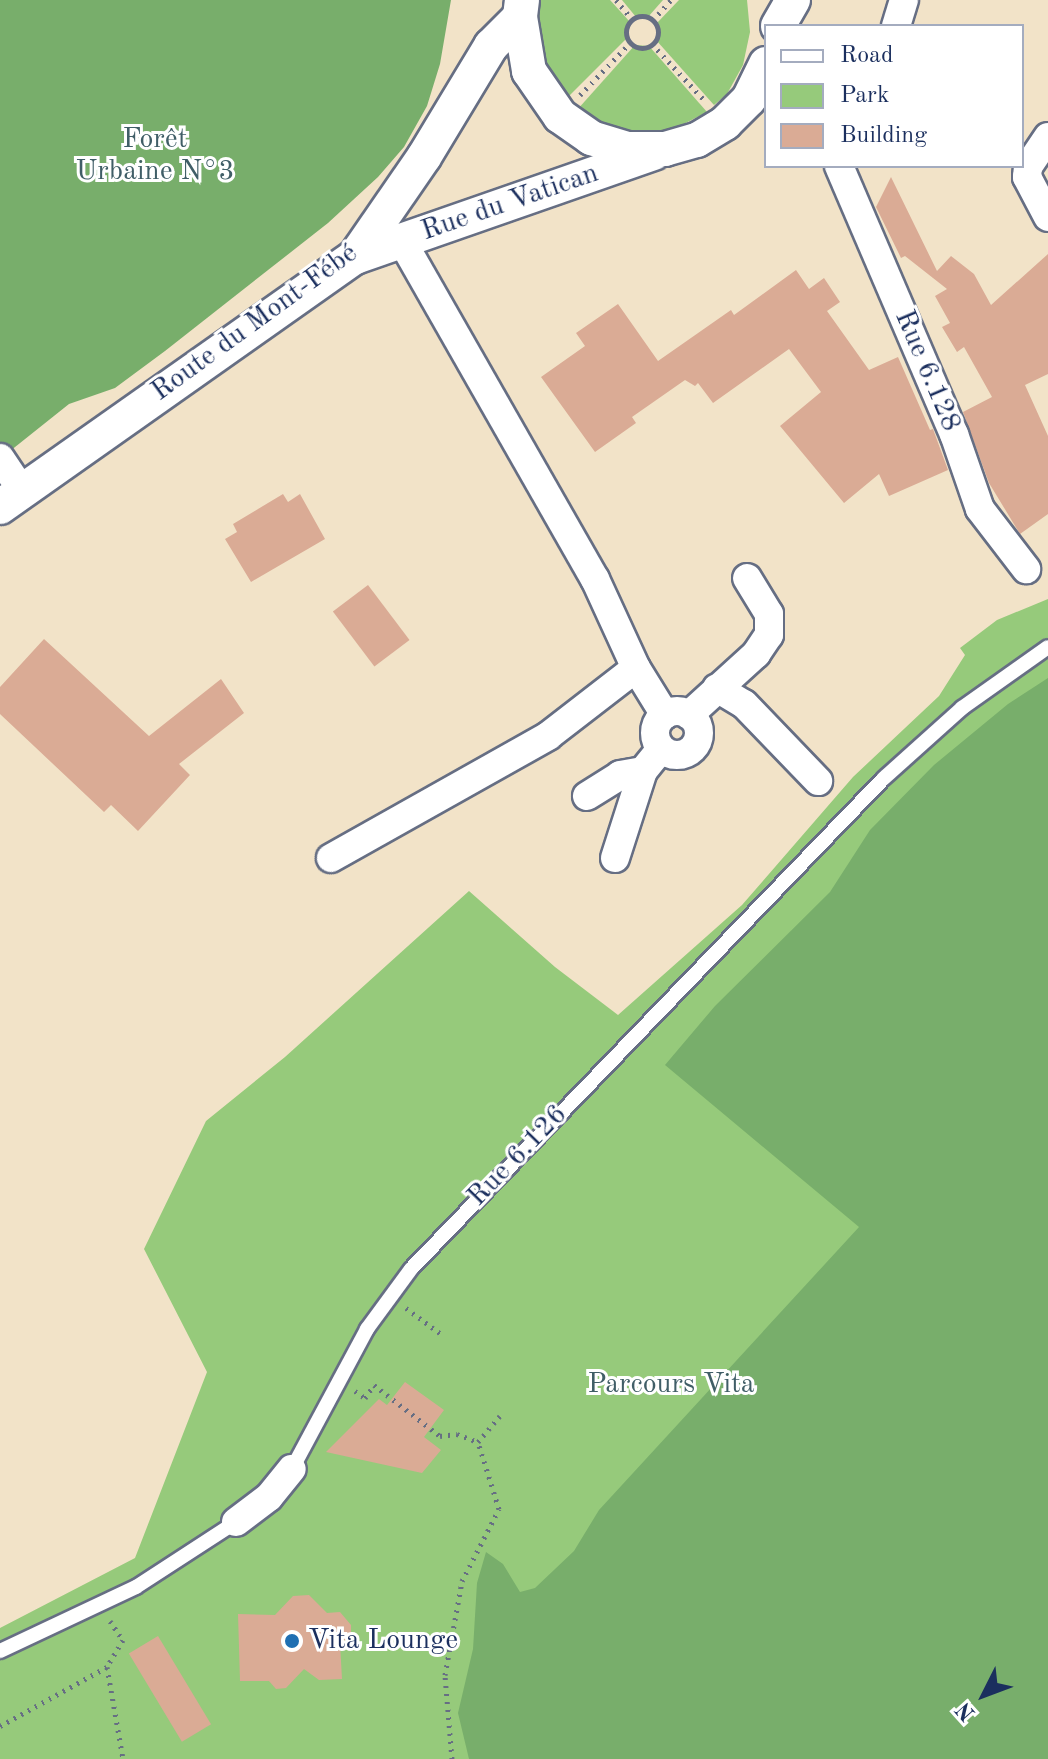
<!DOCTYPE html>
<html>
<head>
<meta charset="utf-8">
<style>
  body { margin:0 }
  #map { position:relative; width:1048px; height:1759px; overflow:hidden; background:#f2e3c8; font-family:"Old Standard TT",serif }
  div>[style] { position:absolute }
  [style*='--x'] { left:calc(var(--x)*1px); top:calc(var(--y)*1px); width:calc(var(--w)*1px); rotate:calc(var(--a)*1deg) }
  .green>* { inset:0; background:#96ca7b }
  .forest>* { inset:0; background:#78ae6b }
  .building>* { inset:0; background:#daab95; transform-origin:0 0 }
  .path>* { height:5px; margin-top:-2.5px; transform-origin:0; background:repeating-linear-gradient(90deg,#666e83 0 2px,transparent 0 8px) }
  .path>.ring { margin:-2.5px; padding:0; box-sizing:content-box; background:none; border:5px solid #666e83; border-radius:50% }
  .roads { filter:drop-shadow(2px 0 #666e83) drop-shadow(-2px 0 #666e83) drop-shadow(0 2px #666e83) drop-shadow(0 -2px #666e83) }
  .service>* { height:14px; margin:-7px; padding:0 7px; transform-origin:7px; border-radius:7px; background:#fff }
  .minor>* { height:28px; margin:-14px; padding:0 14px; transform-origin:14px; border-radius:14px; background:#fff }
  .minor>.ring { margin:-14px; padding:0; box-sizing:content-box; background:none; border:28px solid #fff; border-radius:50% }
  .tertiary>* { height:34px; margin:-17px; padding:0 17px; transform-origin:17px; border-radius:17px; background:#fff }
  .dots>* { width:22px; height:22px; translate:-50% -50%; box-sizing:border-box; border:4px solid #fff; border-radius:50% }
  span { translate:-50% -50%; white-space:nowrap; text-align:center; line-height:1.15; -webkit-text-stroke:6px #fff; paint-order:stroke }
  .park-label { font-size:28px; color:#405e67 }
  .street-label { font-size:28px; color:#1b2f5e }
  .poi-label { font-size:28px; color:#1b2f5e }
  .left { translate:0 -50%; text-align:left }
  .legend { position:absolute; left:764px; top:24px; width:260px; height:144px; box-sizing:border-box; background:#fff; border:2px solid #a4acbf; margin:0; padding:10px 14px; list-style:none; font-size:24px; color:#1b2f5e }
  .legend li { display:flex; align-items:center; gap:16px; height:40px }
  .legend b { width:40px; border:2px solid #a4acbf }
  .north { position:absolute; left:944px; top:1655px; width:80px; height:80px; -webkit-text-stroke:6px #fff; paint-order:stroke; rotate:228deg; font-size:22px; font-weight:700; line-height:32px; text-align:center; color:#1b2f5e }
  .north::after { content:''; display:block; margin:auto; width:28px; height:36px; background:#1b2f5e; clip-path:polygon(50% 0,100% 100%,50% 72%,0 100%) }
</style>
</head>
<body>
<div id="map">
  <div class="green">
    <div style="clip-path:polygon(541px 0,610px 0,630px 22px,628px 37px,566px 99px,554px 85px,540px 55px,536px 21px)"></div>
    <div style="clip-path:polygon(622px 0,663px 0,648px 17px,636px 17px)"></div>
    <div style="clip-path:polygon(679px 0,747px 0,750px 32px,743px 65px,727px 94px,714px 105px,656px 40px,656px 24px)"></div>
    <div style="clip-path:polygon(635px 45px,649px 46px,707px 112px,672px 130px,639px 134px,606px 127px,577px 110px)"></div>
    <div style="clip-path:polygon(1048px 599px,1048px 1759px,0 1759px,0 1628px,135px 1558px,207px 1372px,144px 1249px,206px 1121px,285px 1057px,469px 891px,555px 967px,618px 1015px,742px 905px,853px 777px,939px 696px,965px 655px,960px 648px,997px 620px)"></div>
  </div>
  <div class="forest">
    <div style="clip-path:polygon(0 0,451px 0,440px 64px,427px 106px,404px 147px,378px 177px,328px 223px,165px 351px,115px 388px,69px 404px,0 459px)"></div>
    <div style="clip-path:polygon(1048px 678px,1048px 1759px,469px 1759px,458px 1713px,473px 1649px,477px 1583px,486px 1552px,503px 1564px,520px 1592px,535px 1588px,574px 1551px,599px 1510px,859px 1227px,665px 1065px,715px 1006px,830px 892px,870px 830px,934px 765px,1008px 704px)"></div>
  </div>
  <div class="building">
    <div style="clip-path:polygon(891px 177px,937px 271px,951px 256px,974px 274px,991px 305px,1048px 254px,1048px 374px,1025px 385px,1048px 436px,1048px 514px,1020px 534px,989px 483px,963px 412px,992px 397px,964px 347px,957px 352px,942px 327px,950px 323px,935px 296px,947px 289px,905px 256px,901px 258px,876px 207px)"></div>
    <div style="clip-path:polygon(796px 270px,809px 289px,824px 278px,840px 302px,827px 311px,869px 370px,898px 357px,930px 430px,933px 429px,948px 470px,889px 496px,879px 474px,844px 503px,780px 426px,821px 392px,789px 349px,713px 403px,698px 383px,695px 386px,685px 380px,632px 417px,636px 423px,595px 452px,541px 377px,585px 346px,576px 333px,618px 304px,658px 361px,731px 310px,734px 315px)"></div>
    <div style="clip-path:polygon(283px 494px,288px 502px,300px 494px,325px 539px,251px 582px,225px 539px,237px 532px,233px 524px)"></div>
    <div style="left:368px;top:585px;width:69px;height:44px;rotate:53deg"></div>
    <div style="clip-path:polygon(44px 639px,149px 736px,221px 679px,244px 713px,179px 764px,190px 775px,138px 831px,111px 805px,104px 812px,0 714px,0 687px)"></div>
    <div style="clip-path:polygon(405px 1382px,444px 1410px,424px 1437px,441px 1450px,422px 1473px,326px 1452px,379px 1399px,387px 1405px)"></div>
    <div style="clip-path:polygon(309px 1595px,327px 1613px,340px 1612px,351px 1625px,351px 1637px,340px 1643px,342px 1679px,319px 1680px,304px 1669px,286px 1688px,276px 1689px,269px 1681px,240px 1681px,238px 1614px,275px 1615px,293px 1596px)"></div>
    <div style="left:158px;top:1636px;width:103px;height:34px;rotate:59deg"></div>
  </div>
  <div class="path">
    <div style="--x:616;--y:0;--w:25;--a:50"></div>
    <div class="ring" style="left:626px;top:16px;width:27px;height:27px"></div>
    <div style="--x:653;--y:20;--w:27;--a:-48"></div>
    <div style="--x:652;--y:44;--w:79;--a:47"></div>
    <div style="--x:580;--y:95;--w:74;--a:-46.1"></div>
    <div style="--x:406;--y:1308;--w:44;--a:36.6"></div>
    <div style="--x:355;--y:1391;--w:12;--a:35"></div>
    <div style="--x:365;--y:1398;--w:16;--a:-55"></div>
    <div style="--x:374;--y:1385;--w:83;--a:37.7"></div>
    <div style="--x:440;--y:1436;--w:17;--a:-7"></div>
    <div style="--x:457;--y:1434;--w:22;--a:21"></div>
    <div style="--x:110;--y:1621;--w:23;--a:56"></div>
    <div style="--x:123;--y:1640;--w:31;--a:121"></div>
    <div style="--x:107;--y:1667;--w:93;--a:80.1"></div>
    <div style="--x:0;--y:1726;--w:122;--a:-28.9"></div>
    <div style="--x:452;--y:1759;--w:84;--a:-94.8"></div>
    <div style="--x:445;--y:1675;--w:96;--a:-79.7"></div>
    <div style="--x:462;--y:1581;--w:81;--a:-62.8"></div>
    <div style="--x:499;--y:1509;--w:70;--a:-107.4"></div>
    <div style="--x:478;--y:1442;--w:34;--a:-50"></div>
  </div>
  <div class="roads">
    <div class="service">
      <div style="--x:292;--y:1469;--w:159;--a:-61.8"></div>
      <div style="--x:367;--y:1329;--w:74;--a:-53.7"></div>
      <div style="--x:411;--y:1269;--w:682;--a:-46.07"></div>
      <div style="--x:884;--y:778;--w:105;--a:-41.9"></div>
      <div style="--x:962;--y:708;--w:105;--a:-35.3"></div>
      <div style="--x:0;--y:1651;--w:150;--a:-25.2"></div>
      <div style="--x:136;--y:1587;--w:119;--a:-33"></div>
    </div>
    <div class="minor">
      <div style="--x:896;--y:26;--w:27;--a:-73"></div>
      <div style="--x:1048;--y:137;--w:36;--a:124"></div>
      <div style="--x:1028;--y:167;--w:10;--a:96"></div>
      <div style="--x:1027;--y:177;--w:45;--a:62.3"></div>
      <div style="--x:839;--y:166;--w:292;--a:66.8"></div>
      <div style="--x:954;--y:434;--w:79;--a:70.9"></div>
      <div style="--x:980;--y:509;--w:76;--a:52.5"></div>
      <div style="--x:402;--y:241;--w:389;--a:60.3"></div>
      <div style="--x:595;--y:579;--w:98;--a:65.3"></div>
      <div style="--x:636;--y:668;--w:55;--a:58.3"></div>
      <div style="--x:0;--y:458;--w:40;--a:56"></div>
      <div style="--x:717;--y:688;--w:31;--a:31"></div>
      <div style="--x:744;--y:704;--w:107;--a:46.1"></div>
      <div class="ring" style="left:655px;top:711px;width:16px;height:16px"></div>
      <div style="--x:689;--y:715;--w:91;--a:-42.3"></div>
      <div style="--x:756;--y:654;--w:23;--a:-56"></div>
      <div style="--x:769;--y:635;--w:21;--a:-90"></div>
      <div style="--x:769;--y:614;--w:42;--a:-121.4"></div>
      <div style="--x:587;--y:796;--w:39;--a:-32"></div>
      <div style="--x:620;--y:775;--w:23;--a:-10"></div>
      <div style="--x:331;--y:858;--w:249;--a:-29.3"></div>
      <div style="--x:548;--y:736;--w:111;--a:-37.7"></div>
      <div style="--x:615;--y:858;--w:91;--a:-72.2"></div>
      <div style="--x:643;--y:771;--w:28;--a:-51"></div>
      <div style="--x:236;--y:1522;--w:41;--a:-37.1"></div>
      <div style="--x:269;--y:1497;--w:36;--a:-51"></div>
    </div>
    <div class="tertiary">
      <div style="--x:522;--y:0;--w:17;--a:97"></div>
      <div style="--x:520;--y:17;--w:55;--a:80.5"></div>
      <div style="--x:529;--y:71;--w:55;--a:55.4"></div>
      <div style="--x:560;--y:116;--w:38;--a:35"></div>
      <div style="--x:591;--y:138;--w:38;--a:17"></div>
      <div style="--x:627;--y:149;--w:38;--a:0"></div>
      <div style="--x:665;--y:149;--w:33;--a:-16"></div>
      <div style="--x:697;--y:140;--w:33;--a:-31"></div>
      <div style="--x:725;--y:123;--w:34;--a:-45"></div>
      <div style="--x:749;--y:99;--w:39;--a:-64"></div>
      <div style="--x:778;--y:26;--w:30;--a:-60"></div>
      <div style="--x:355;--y:257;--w:316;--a:-19.2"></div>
      <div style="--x:0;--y:507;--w:434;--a:-35.2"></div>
      <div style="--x:355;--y:257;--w:121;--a:-55.4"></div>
      <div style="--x:424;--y:157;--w:130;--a:-58.9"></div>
      <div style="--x:491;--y:46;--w:41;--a:-45"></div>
    </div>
  </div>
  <div class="dots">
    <div style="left:292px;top:1641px;background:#1f6fb2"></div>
  </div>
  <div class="park-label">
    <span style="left:155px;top:156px">Forêt<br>Urbaine N°3</span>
    <span style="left:671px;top:1385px">Parcours Vita</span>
  </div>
  <div class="street-label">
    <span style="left:510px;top:203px;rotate:-19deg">Rue du Vatican</span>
    <span style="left:255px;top:323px;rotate:-36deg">Route du Mont-Fébé</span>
    <span style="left:927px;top:371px;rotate:67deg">Rue 6.128</span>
    <span style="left:518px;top:1156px;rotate:-46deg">Rue 6.126</span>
  </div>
  <div class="poi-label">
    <span class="left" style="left:308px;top:1641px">Vita Lounge</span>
  </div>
  <ul class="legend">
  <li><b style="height:10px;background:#fff"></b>Road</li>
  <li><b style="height:22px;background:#96ca7b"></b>Park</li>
  <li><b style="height:22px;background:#daab95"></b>Building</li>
  </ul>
  <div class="north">N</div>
</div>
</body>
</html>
